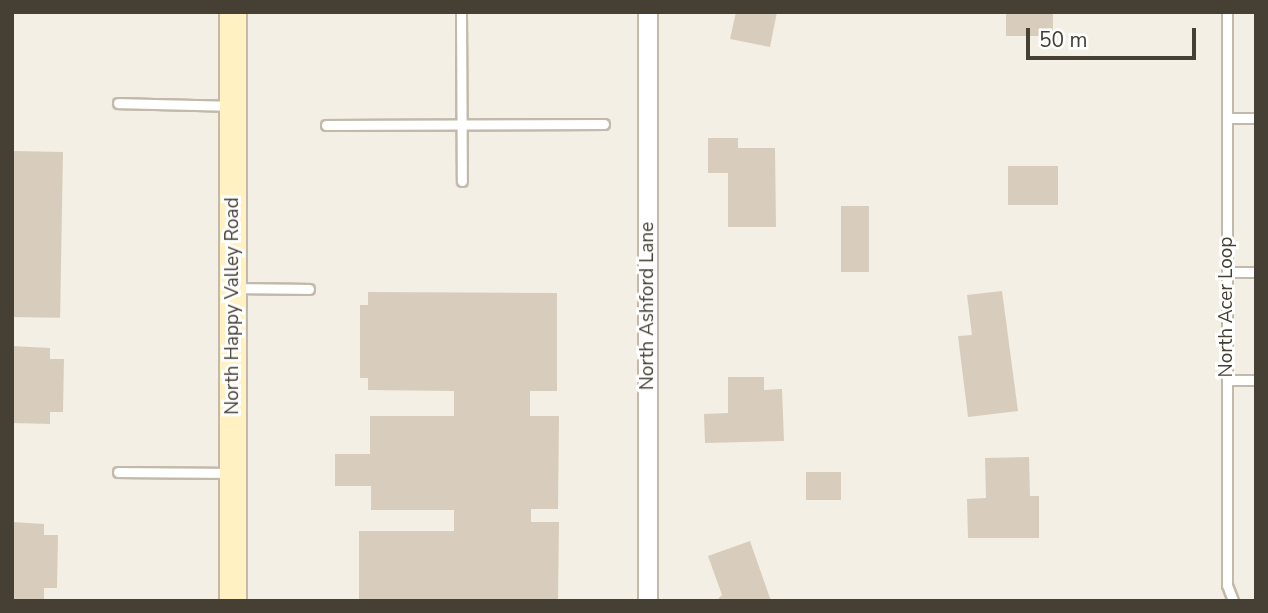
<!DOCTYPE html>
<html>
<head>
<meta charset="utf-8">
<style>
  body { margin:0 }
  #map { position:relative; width:1268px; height:613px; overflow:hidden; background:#f3efe4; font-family:"Nunito Sans",sans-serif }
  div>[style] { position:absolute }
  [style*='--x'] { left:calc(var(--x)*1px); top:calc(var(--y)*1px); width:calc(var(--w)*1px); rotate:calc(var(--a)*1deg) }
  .building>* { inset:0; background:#d8cdbc; transform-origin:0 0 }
  .roads { filter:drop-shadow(2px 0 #c2b9aa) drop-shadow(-2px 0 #c2b9aa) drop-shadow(0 2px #c2b9aa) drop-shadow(0 -2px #c2b9aa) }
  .service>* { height:9px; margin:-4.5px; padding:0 4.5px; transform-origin:4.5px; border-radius:4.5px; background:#fff }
  .minor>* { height:18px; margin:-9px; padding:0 9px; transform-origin:9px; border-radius:9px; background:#fff }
  .secondary>* { height:26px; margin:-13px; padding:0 13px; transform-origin:13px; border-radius:13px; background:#fff1c2 }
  span { translate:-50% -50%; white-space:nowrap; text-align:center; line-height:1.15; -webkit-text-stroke:6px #fff; paint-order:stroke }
  .street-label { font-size:19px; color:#453f34 }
  .frame { position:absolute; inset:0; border:14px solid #453f34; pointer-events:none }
  .scale { position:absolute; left:1026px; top:28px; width:170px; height:32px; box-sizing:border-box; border:4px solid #453f34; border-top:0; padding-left:9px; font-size:21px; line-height:24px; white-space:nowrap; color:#453f34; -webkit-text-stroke:5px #fff; paint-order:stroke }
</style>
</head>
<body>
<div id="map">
  <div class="building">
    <div style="clip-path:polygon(736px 12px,777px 12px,770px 47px,730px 39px)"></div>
    <div style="left:1006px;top:12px;width:47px;height:24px"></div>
    <div style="clip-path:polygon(708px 138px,738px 138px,738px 148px,775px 148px,776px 227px,728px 227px,728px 173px,708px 173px)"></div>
    <div style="left:12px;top:151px;width:51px;height:166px;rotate:1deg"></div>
    <div style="left:1008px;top:166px;width:50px;height:39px"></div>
    <div style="left:841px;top:206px;width:28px;height:66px"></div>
    <div style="clip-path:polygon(1002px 291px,1018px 411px,968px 417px,958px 336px,972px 335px,967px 295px)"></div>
    <div style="clip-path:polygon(368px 292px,557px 293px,557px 391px,530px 391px,530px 416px,559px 416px,558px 509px,531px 509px,531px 522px,559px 522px,558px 601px,359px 601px,359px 531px,454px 531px,454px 510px,371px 510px,371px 486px,335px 486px,335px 454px,370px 454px,370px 416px,454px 416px,454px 391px,368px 390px,368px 378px,360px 378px,360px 305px,368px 305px)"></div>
    <div style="clip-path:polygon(12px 346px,50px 348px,50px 359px,64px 359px,63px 412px,50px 412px,50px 424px,12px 423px)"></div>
    <div style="clip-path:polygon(728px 377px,764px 377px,764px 390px,782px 389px,784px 441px,705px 443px,704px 414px,728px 413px)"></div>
    <div style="clip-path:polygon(1029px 457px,1030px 496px,1039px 496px,1039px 538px,968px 538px,967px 499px,986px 498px,985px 458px)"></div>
    <div style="left:806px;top:472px;width:35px;height:28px"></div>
    <div style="clip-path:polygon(12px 522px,44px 524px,44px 535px,58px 535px,57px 588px,44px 588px,44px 600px,12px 599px)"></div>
    <div style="clip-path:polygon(750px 541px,771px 601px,716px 601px,722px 595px,708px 556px)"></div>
  </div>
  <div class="roads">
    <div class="service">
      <div style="--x:461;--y:12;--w:169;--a:89.7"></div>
      <div style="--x:1227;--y:12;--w:573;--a:90"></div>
      <div style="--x:1227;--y:585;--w:17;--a:69"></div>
      <div style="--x:118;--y:103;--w:114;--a:1.5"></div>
      <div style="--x:1227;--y:118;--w:29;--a:0"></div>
      <div style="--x:326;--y:125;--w:278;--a:-0.2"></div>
      <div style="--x:1227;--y:272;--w:29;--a:0"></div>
      <div style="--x:235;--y:288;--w:74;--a:0.8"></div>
      <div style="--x:1227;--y:380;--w:29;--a:0"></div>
      <div style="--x:118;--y:472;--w:114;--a:0.5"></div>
    </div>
    <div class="minor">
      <div style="--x:648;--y:601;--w:589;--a:-90"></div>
    </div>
    <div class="secondary">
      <div style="--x:233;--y:601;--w:589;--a:-90"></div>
    </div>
  </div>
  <div class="street-label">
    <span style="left:233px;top:306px;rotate:-90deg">North Happy Valley Road</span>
    <span style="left:648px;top:306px;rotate:-90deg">North Ashford Lane</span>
    <span style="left:1227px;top:307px;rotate:-90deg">North Acer Loop</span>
  </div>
  <div class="frame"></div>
  <div class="scale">50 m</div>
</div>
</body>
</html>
